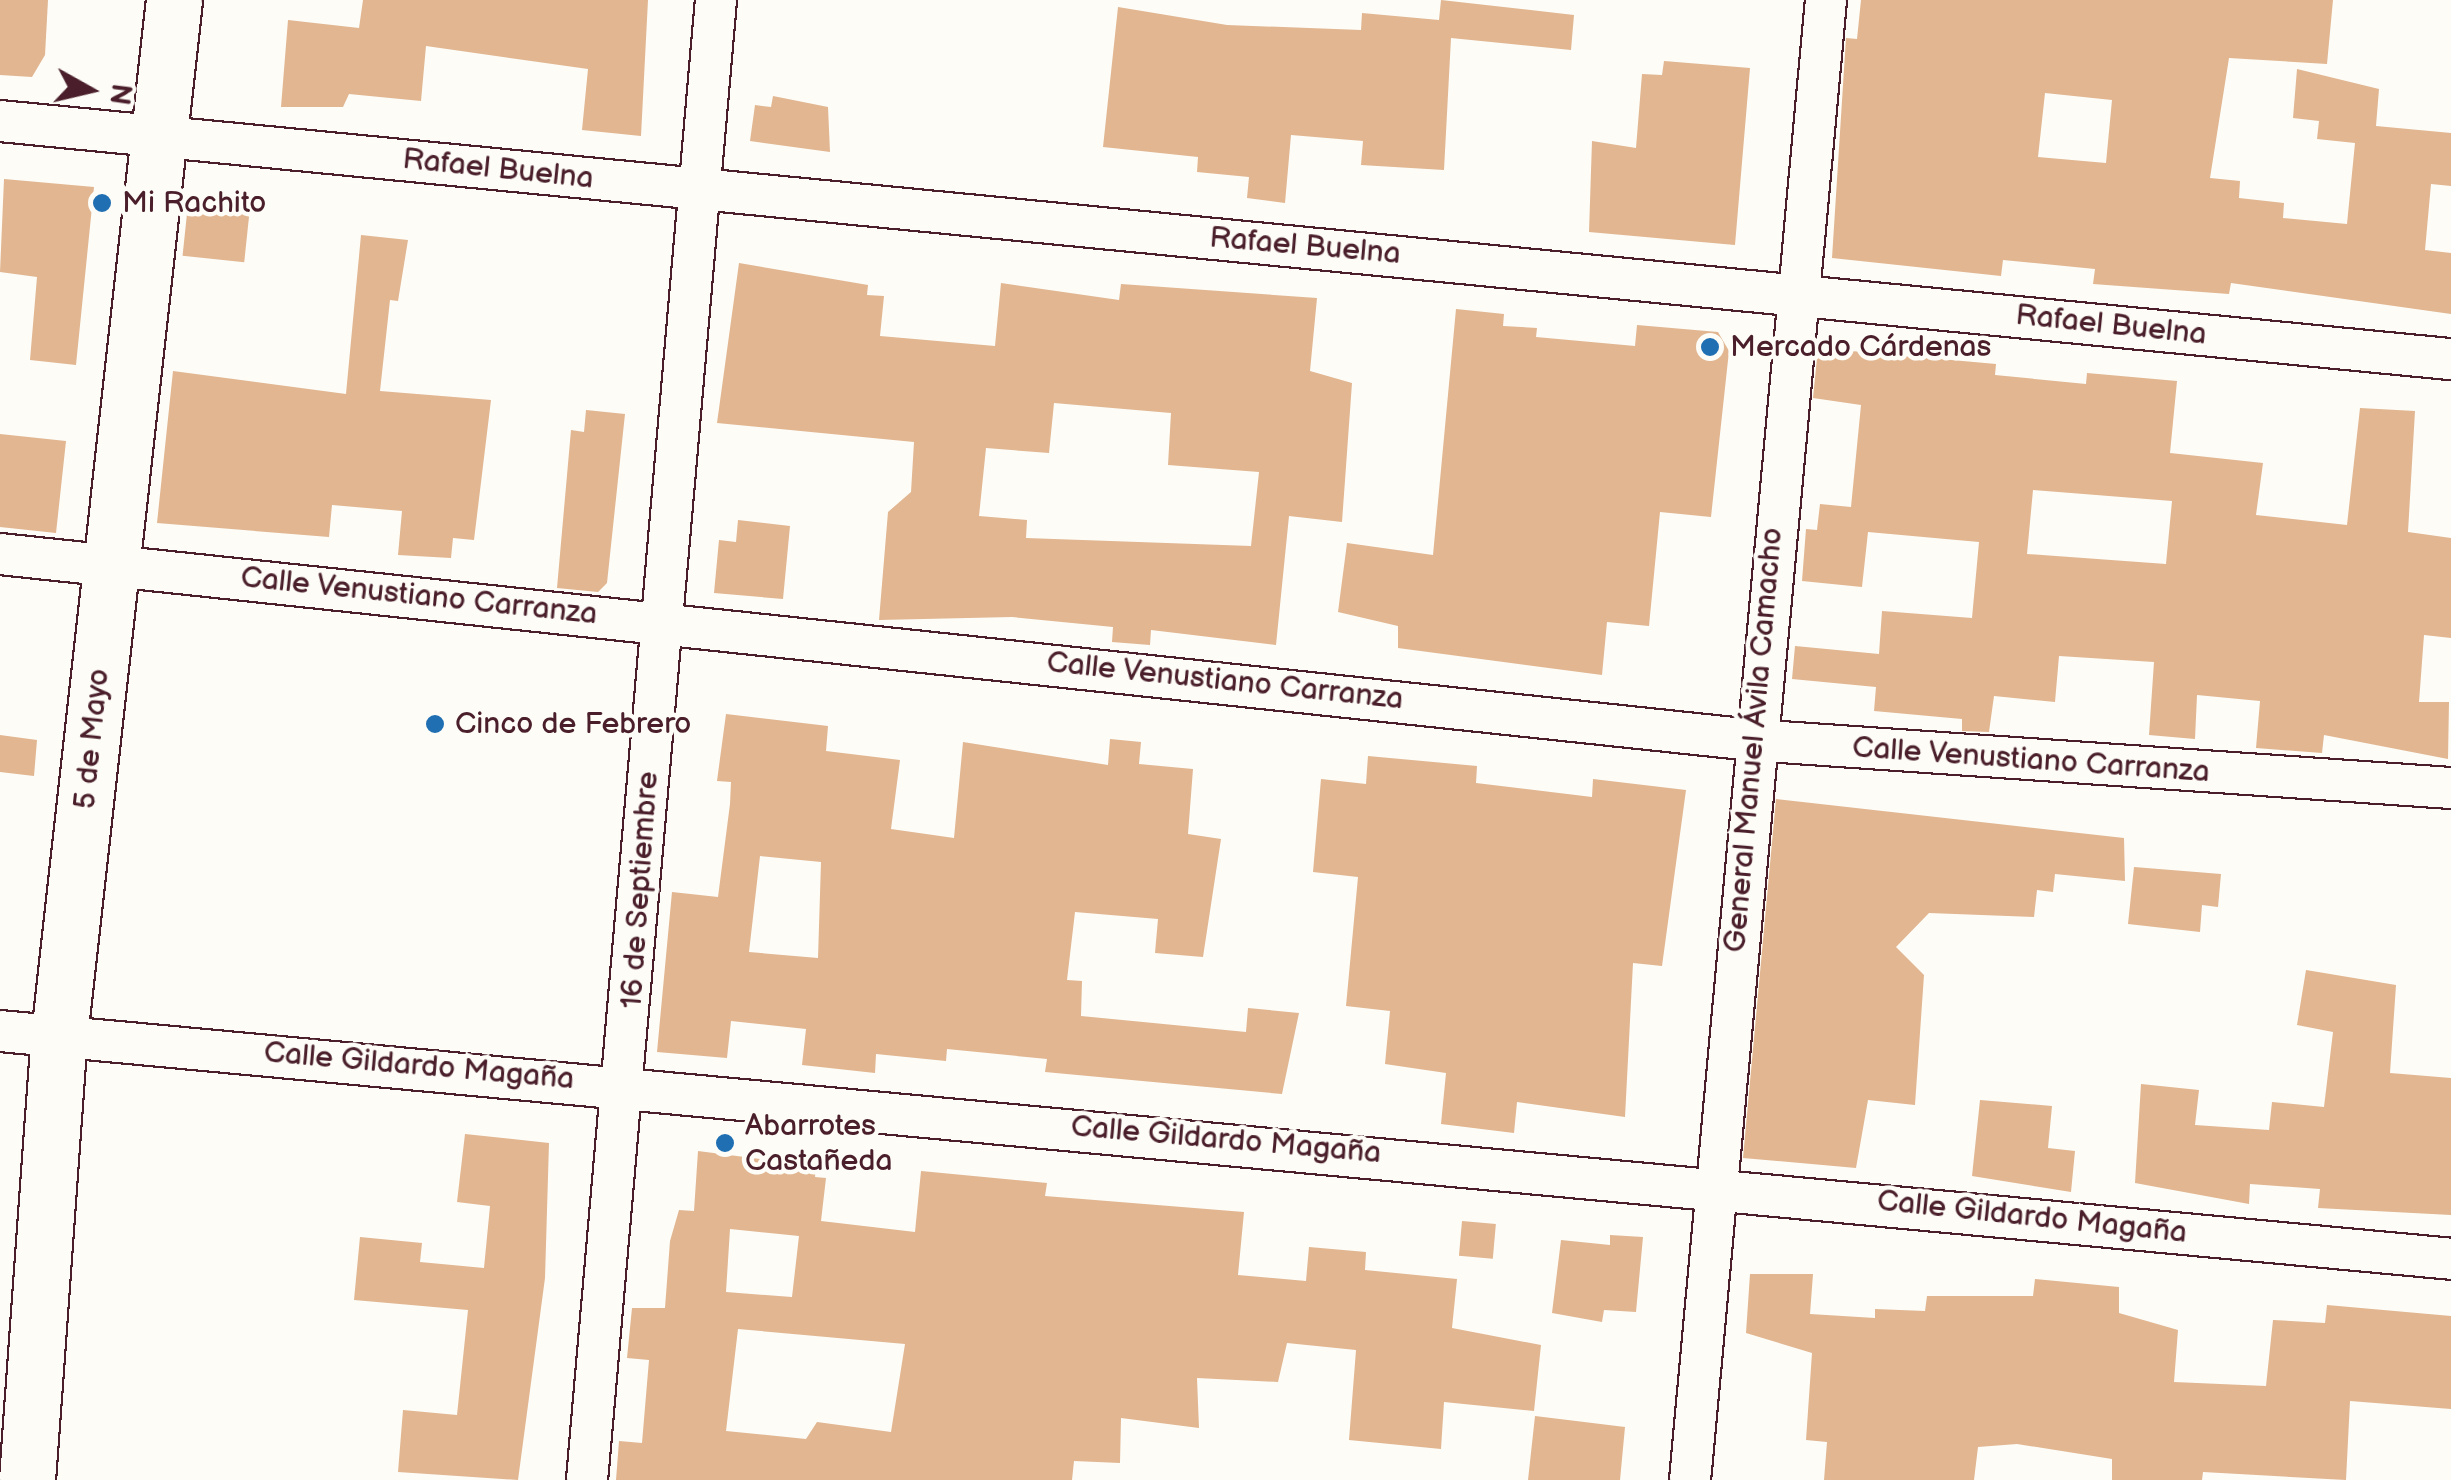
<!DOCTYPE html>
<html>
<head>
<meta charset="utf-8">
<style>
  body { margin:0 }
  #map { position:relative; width:2451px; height:1480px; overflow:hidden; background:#fdfcf7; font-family:"Balsamiq Sans",sans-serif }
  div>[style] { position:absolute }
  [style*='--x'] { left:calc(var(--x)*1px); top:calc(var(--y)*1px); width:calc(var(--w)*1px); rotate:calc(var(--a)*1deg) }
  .building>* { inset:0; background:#e1b691; transform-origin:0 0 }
  .roads { filter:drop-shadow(2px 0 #4a1f2b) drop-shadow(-2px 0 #4a1f2b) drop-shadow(0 2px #4a1f2b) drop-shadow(0 -2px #4a1f2b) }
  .street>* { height:40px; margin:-20px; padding:0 20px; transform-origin:20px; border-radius:20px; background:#fdfcf7 }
  .secondary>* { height:55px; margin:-27.5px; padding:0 27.5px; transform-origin:27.5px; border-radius:27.5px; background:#fdfcf7 }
  .dots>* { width:28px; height:28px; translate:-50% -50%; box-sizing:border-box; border:5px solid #fdfcf7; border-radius:50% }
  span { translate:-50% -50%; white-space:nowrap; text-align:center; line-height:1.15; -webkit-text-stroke:9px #fdfcf7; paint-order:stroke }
  .street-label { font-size:30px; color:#4a1f2b }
  .poi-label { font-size:30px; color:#4a1f2b }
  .left { translate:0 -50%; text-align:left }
  .north { position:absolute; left:40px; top:40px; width:100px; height:100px; -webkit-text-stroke:8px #fdfcf7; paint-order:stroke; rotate:98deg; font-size:28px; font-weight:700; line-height:40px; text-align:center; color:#4a1f2b }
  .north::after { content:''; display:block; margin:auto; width:35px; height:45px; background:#4a1f2b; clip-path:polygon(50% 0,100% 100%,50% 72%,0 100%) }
</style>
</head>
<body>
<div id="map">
  <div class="building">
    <div style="clip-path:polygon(0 0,48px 0,45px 55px,32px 77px,0 75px)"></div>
    <div style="clip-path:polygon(363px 0,648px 0,641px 136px,582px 130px,588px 69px,426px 46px,421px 101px,349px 94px,343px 107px,281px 107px,288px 20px,359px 28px)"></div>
    <div style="clip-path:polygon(1441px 0,1574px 15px,1571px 50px,1451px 38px,1444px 170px,1361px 165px,1363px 141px,1291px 135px,1285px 203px,1247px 198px,1249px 177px,1197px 172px,1198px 157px,1103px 147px,1118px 7px,1227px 25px,1361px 30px,1362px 13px,1439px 20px)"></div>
    <div style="clip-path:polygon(evenodd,1861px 0,2333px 0,2327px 64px,2229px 58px,2210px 178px,2240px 181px,2239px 198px,2284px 203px,2283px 218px,2347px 224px,2355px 143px,2317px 139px,2319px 121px,2293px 118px,2297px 69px,2379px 89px,2376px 126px,2451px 133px,2451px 186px,2431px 184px,2425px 250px,2451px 253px,2451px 314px,2231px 283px,2229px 294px,2093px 284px,2095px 269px,2003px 260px,2001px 276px,1832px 258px,1846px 38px,1857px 39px,1861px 0,2045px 93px,2112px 100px,2106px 163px,2038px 157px,2045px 93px)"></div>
    <div style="clip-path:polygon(1664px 61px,1750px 68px,1735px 245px,1589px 232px,1592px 141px,1636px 148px,1642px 74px,1662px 75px)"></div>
    <div style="clip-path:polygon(773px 96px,828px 107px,830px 152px,750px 141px,755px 105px,771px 107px)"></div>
    <div style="clip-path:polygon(4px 179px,94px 187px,76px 365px,30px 360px,37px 277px,0 272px)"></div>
    <div style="left:188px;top:204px;width:62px;height:52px;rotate:6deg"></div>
    <div style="clip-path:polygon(361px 235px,408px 240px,398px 301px,390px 300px,380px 391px,491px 400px,474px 540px,453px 538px,451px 558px,398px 555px,402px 511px,332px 505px,329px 537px,157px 523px,173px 371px,346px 394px)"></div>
    <div style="clip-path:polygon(evenodd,739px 263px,868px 285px,867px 295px,884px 296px,880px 336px,995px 346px,1001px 283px,1119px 300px,1121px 284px,1317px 298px,1310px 371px,1352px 383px,1342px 522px,1289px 516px,1276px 645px,1151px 630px,1150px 645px,1112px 642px,1113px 627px,1012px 617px,879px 620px,888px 512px,911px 492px,914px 442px,717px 423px,739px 263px,1054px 403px,1171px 413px,1168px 465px,1259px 472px,1251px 546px,1026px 538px,1027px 520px,979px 516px,986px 448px,1049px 453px,1054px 403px)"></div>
    <div style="clip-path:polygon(1456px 309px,1504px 314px,1503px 326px,1537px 328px,1536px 337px,1635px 346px,1637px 325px,1718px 332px,1729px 351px,1711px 517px,1660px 512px,1649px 626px,1607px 622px,1602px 675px,1398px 648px,1398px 626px,1338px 612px,1347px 543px,1433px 555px)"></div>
    <div style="clip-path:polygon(evenodd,1818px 348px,1996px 364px,1995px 375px,2086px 384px,2087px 373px,2177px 381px,2170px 453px,2263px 463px,2256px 515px,2347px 525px,2360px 408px,2415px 411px,2408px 532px,2451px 538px,2451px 638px,2424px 635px,2419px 702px,2449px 702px,2448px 759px,2324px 735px,2322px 753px,2256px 748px,2260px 701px,2197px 695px,2195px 739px,2149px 735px,2154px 662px,2059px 656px,2055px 702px,1994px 696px,1989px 732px,1962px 731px,1962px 719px,1874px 711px,1876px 687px,1792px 679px,1795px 646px,1879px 654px,1882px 611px,1972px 618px,1979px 542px,1868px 532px,1862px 587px,1802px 581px,1806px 529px,1817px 530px,1820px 504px,1851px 507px,1861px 405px,1813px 398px,1818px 348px,2033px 490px,2172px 501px,2166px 564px,2027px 554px,2033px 490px)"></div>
    <div style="clip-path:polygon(586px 410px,625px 414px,607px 583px,598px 592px,557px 588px,571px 430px,584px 432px)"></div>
    <div style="clip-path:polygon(0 434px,66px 441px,56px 533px,0 527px)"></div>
    <div style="clip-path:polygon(738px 520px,790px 526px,783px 599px,714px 593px,719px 540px,736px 542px)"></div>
    <div style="clip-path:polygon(evenodd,726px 714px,828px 726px,826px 751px,900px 760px,891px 829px,954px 838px,963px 742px,1108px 765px,1110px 739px,1141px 742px,1139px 764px,1193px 769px,1188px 834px,1221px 839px,1203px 957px,1155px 953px,1158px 919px,1075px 912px,1067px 980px,1082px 981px,1081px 1016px,1246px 1032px,1248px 1008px,1299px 1013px,1282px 1094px,1045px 1072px,1047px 1059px,947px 1049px,946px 1061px,876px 1054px,875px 1073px,802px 1065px,806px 1029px,731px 1021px,727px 1058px,657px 1052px,672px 892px,718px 897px,730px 804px,731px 782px,717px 781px,726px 714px,760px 856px,821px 862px,818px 958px,749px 952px,760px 856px)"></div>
    <div style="clip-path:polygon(0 735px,37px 740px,34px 776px,0 772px)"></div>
    <div style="clip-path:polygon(1368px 756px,1477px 766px,1476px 783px,1592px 797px,1593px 779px,1686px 790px,1662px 966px,1633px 963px,1625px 1117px,1517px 1102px,1514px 1133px,1441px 1124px,1446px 1073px,1385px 1064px,1390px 1011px,1346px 1006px,1358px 877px,1313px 872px,1321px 779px,1366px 784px)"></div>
    <div style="clip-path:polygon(1776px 799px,2124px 838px,2125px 881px,2055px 874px,2053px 892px,2037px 890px,2034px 917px,1929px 913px,1896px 947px,1924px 975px,1915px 1105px,1868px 1100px,1856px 1168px,1743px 1158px)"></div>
    <div style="clip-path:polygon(2134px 867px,2221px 874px,2218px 907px,2202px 905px,2200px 932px,2128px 924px)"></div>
    <div style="clip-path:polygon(2306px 970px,2396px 985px,2390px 1073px,2451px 1078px,2451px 1215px,2318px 1208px,2320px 1189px,2250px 1184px,2249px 1204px,2135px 1183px,2141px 1084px,2199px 1090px,2195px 1125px,2269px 1130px,2272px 1102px,2324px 1107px,2333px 1032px,2297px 1025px)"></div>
    <div style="clip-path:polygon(1980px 1100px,2052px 1106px,2048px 1148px,2075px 1151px,2071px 1192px,1972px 1176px)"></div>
    <div style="clip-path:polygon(465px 1134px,549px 1143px,545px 1278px,518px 1480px,398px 1472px,403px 1410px,457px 1415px,468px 1310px,354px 1300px,360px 1237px,422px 1243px,420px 1262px,484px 1268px,490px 1206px,457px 1202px)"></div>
    <div style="clip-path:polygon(evenodd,698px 1151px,816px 1166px,815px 1177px,826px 1178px,821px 1221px,915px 1232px,921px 1171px,1047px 1183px,1045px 1196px,1244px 1212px,1238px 1275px,1306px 1281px,1309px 1247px,1366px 1252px,1365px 1270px,1457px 1279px,1452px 1328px,1541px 1345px,1534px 1411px,1444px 1402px,1441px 1449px,1349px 1440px,1356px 1350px,1287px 1343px,1278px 1382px,1197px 1378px,1199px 1428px,1121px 1418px,1120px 1463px,1074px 1461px,1072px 1480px,616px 1480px,619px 1441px,642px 1443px,649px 1360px,627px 1358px,632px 1308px,665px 1308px,670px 1241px,679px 1210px,694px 1211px,698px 1151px,730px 1229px,799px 1236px,792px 1297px,726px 1292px,730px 1229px,698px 1151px,738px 1329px,905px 1344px,891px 1432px,817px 1422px,806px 1439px,726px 1431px,738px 1329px)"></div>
    <div style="left:1462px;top:1221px;width:34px;height:35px;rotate:5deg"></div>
    <div style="clip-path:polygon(1610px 1235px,1643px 1237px,1636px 1312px,1604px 1310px,1602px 1322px,1552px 1313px,1561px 1240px,1610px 1245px)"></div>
    <div style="clip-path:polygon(1750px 1274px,1813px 1274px,1810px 1314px,1875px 1318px,1875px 1309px,1925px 1311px,1927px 1296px,2033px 1296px,2035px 1279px,2119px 1287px,2119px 1313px,2178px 1330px,2174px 1382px,2266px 1386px,2273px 1320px,2325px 1323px,2327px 1305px,2451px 1316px,2451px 1409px,2350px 1401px,2346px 1480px,2203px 1472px,2202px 1480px,2112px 1480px,2112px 1459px,2017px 1444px,1978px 1447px,1974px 1480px,1824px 1480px,1827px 1442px,1806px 1440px,1812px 1353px,1746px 1333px)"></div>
    <div style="clip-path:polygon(1535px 1416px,1625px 1427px,1620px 1480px,1528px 1480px)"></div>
  </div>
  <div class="roads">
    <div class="street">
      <div style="--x:0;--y:121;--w:2463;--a:5.55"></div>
      <div style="--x:0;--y:554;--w:1762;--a:6.06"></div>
      <div style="--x:1752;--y:740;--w:701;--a:3.93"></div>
      <div style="--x:0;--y:1031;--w:2462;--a:5.31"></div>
      <div style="--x:587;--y:1480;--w:1486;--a:-85.02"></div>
      <div style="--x:1690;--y:1480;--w:1486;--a:-84.75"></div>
    </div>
    <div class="secondary">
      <div style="--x:27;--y:1480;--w:445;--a:-85.9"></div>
      <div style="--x:59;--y:1036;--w:1042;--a:-83.67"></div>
    </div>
  </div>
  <div class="dots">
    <div style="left:102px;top:203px;background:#1f6fb2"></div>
    <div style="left:1710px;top:347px;background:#1f6fb2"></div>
    <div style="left:435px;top:724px;background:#1f6fb2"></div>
    <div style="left:725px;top:1143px;background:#1f6fb2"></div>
  </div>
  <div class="street-label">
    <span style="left:498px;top:169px;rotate:6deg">Rafael Buelna</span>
    <span style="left:1305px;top:246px;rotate:5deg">Rafael Buelna</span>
    <span style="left:2111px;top:325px;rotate:6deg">Rafael Buelna</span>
    <span style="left:419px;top:596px;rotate:6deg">Calle Venustiano Carranza</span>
    <span style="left:1225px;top:681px;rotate:6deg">Calle Venustiano Carranza</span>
    <span style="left:92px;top:739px;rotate:-84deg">5 de Mayo</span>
    <span style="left:1754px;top:740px;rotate:-85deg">General Manuel Ávila Camacho</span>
    <span style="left:2031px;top:760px;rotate:4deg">Calle Venustiano Carranza</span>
    <span style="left:640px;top:890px;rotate:-86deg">16 de Septiembre</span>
    <span style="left:419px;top:1066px;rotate:5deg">Calle Gildardo Magaña</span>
    <span style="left:1226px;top:1140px;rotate:5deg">Calle Gildardo Magaña</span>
    <span style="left:2032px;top:1217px;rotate:6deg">Calle Gildardo Magaña</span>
  </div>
  <div class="poi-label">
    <span class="left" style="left:122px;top:203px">Mi Rachito</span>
    <span class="left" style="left:1730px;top:347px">Mercado Cárdenas</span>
    <span class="left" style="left:455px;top:724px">Cinco de Febrero</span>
    <span class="left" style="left:745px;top:1143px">Abarrotes<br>Castañeda</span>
  </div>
  <div class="north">N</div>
</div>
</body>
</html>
